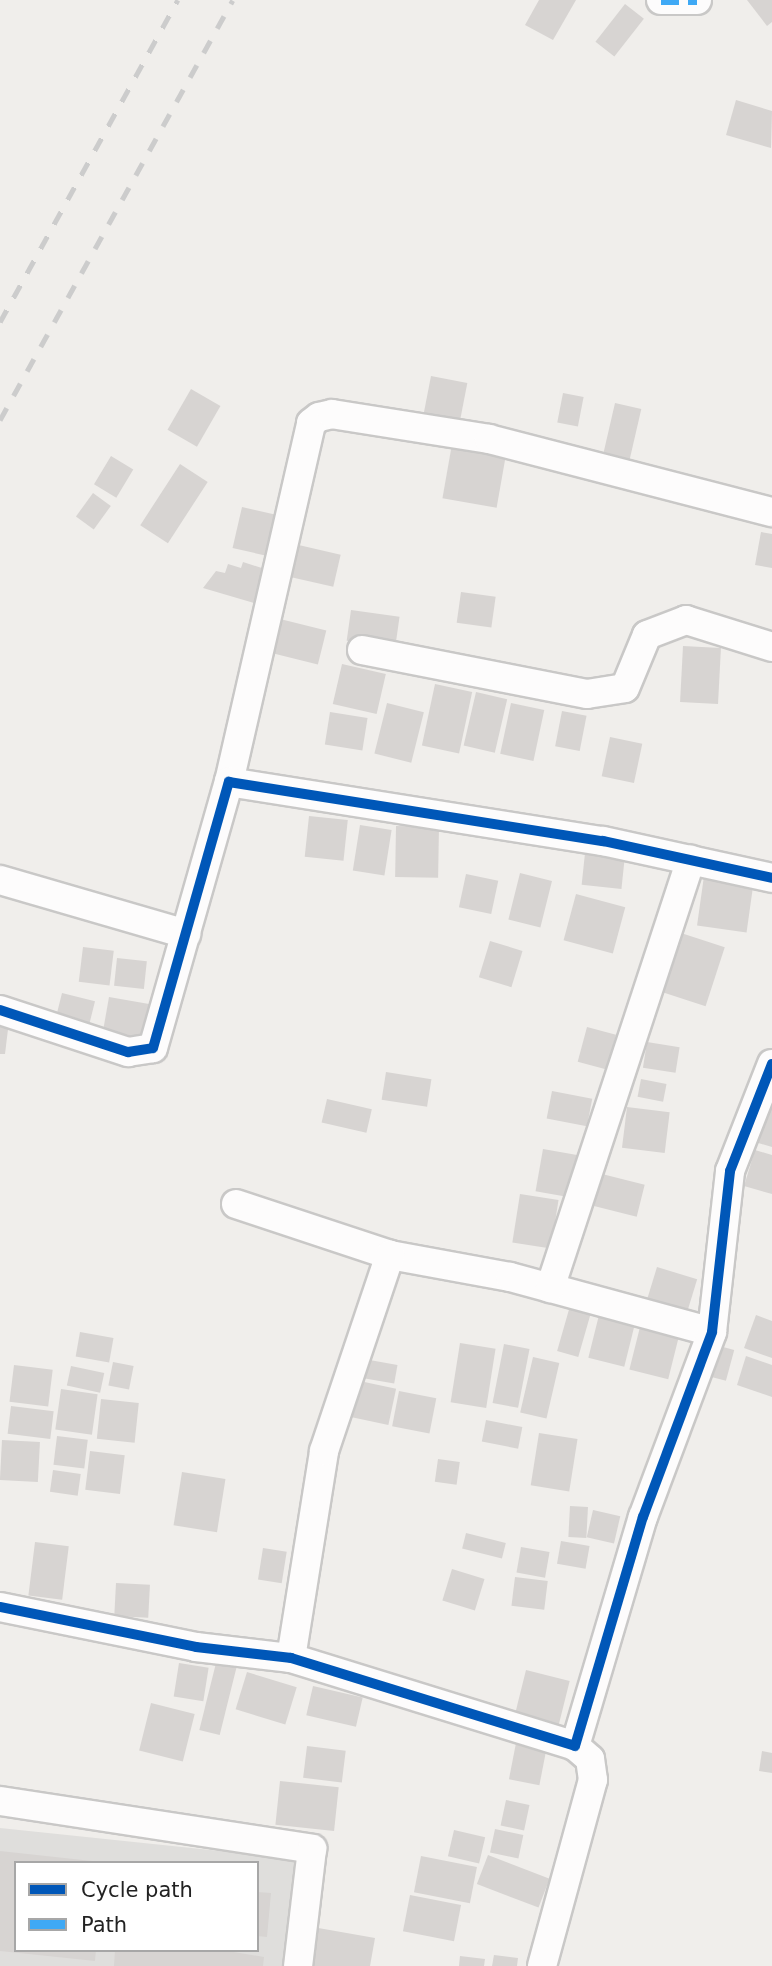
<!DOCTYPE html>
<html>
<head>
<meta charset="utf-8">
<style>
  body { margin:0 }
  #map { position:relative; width:772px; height:1966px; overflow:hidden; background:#f0eeeb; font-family:"DejaVu Sans",sans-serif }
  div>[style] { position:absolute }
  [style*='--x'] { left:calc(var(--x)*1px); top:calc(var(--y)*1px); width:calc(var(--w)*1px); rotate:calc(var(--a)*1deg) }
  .residential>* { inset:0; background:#dfdedc }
  .building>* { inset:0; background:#d7d4d2; transform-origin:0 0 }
  .roads { filter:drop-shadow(2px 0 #c9c8c7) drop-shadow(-2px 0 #c9c8c7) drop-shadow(0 2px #c9c8c7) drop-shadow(0 -2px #c9c8c7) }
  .minor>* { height:28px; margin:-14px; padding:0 14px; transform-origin:14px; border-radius:14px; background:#fdfcfc }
  .rail>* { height:5px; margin-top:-2.5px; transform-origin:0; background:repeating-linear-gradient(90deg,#ccc 0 14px,transparent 0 28px) }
  .quiet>* { height:9px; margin-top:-4.5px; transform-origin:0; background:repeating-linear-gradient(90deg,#3fa9f5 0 18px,transparent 0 27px) }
  .cycleway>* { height:10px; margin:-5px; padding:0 5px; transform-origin:5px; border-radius:5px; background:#0057b8 }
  span { translate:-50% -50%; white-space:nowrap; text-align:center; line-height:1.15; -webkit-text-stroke:6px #fff; paint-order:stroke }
  .legend { position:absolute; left:14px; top:1861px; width:245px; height:91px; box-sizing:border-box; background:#fff; border:2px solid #a7a7a7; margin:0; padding:9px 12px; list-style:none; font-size:21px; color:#222 }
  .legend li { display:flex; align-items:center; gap:14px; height:35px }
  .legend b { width:35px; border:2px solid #a7a7a7 }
</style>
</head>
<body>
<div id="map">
  <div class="residential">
    <div style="clip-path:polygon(evenodd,0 1828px,305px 1860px,296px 1966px,0 1966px,0 1828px,16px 1863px,257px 1863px,257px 1950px,16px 1950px,16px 1863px)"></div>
  </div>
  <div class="building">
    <div style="clip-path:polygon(539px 0,576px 0,553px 40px,525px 25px)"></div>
    <div style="clip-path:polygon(747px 0,772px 0,772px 22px,767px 26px)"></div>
    <div style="left:625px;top:4px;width:24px;height:48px;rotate:38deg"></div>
    <div style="clip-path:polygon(736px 100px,772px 111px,771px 148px,726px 135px)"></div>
    <div style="left:431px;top:376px;width:37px;height:44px;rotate:11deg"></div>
    <div style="left:191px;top:389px;width:34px;height:47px;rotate:30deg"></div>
    <div style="left:563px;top:393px;width:21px;height:30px;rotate:11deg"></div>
    <div style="left:615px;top:403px;width:27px;height:52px;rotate:13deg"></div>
    <div style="left:452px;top:444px;width:55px;height:55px;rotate:10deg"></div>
    <div style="left:111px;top:456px;width:26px;height:33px;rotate:31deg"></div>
    <div style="left:180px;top:464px;width:33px;height:73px;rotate:33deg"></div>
    <div style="left:93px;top:493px;width:22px;height:29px;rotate:36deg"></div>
    <div style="left:242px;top:507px;width:37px;height:42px;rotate:13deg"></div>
    <div style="clip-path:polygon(761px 532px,772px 534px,772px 568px,755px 565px)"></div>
    <div style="left:290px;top:543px;width:52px;height:33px;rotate:13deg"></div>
    <div style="clip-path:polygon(243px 562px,265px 569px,254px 603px,203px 588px,216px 571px,225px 573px,228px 564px,241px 568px)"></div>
    <div style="left:461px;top:592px;width:35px;height:31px;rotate:8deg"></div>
    <div style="left:351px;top:610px;width:49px;height:31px;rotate:8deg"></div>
    <div style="left:272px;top:617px;width:56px;height:35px;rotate:14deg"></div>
    <div style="left:683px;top:646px;width:38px;height:56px;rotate:3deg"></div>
    <div style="left:342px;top:664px;width:45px;height:41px;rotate:13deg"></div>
    <div style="left:435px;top:684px;width:38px;height:63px;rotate:12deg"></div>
    <div style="left:476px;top:692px;width:32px;height:55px;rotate:13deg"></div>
    <div style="left:387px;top:703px;width:38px;height:52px;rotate:14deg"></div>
    <div style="left:511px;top:703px;width:34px;height:52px;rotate:12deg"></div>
    <div style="left:562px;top:711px;width:25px;height:36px;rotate:11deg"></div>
    <div style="left:330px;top:712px;width:38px;height:33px;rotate:9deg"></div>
    <div style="left:610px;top:737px;width:33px;height:40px;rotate:12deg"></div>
    <div style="left:309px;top:816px;width:39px;height:41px;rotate:6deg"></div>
    <div style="left:360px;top:825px;width:32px;height:46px;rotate:9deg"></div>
    <div style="left:396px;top:826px;width:43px;height:51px;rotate:1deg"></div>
    <div style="left:585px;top:853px;width:40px;height:32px;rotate:6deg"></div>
    <div style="left:520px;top:873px;width:33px;height:48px;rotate:14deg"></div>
    <div style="left:466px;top:874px;width:33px;height:34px;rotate:12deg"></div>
    <div style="left:704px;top:876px;width:50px;height:50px;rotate:8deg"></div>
    <div style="left:576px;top:894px;width:51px;height:48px;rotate:15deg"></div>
    <div style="left:681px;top:933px;width:46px;height:62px;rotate:18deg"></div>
    <div style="left:490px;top:941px;width:34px;height:38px;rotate:17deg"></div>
    <div style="left:83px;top:947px;width:31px;height:35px;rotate:7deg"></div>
    <div style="left:117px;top:958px;width:30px;height:28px;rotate:6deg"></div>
    <div style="left:62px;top:993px;width:34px;height:28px;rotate:14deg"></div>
    <div style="left:109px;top:997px;width:45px;height:34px;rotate:10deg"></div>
    <div style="clip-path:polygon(0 1020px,9px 1021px,5px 1054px,0 1054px)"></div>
    <div style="left:587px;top:1027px;width:30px;height:36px;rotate:15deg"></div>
    <div style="left:647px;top:1042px;width:33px;height:26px;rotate:9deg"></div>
    <div style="left:386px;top:1072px;width:46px;height:28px;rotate:9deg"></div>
    <div style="left:641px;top:1079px;width:26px;height:18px;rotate:11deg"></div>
    <div style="left:552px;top:1091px;width:41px;height:28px;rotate:11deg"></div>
    <div style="left:327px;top:1099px;width:46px;height:24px;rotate:13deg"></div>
    <div style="clip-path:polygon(767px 1103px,772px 1104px,772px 1147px,755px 1142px)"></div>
    <div style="left:627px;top:1107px;width:43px;height:41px;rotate:7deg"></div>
    <div style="left:543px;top:1149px;width:36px;height:43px;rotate:10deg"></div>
    <div style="clip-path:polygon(755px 1150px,772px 1155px,772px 1194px,744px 1186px)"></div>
    <div style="left:602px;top:1174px;width:44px;height:33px;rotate:14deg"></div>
    <div style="left:520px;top:1194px;width:39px;height:49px;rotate:9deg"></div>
    <div style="left:657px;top:1267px;width:42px;height:40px;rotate:17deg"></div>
    <div style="left:572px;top:1299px;width:22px;height:54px;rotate:16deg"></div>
    <div style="left:599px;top:1315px;width:37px;height:44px;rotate:14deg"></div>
    <div style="clip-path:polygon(756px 1315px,772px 1321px,772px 1358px,744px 1348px)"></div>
    <div style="left:641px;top:1323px;width:40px;height:48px;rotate:14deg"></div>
    <div style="left:80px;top:1332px;width:34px;height:25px;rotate:10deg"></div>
    <div style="left:460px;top:1343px;width:36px;height:60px;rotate:9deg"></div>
    <div style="left:504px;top:1344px;width:26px;height:60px;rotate:11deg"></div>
    <div style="left:712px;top:1344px;width:23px;height:32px;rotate:15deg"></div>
    <div style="clip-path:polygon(746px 1356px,772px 1365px,772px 1397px,737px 1385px)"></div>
    <div style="left:533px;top:1357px;width:27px;height:57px;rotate:13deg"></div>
    <div style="left:364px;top:1359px;width:34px;height:19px;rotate:10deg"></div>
    <div style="left:113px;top:1362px;width:21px;height:24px;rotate:11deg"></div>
    <div style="left:14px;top:1365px;width:39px;height:37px;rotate:7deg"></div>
    <div style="left:71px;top:1366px;width:34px;height:20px;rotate:12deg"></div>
    <div style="left:355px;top:1380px;width:42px;height:37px;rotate:12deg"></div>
    <div style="left:61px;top:1389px;width:37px;height:41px;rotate:8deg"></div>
    <div style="left:399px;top:1391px;width:38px;height:36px;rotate:11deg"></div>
    <div style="left:101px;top:1399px;width:38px;height:40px;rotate:6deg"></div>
    <div style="left:11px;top:1406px;width:43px;height:28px;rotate:7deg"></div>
    <div style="left:486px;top:1420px;width:37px;height:22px;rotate:11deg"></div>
    <div style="left:539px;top:1433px;width:39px;height:53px;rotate:9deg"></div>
    <div style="left:57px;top:1436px;width:31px;height:29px;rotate:7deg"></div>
    <div style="left:2px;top:1440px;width:38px;height:40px;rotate:3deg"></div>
    <div style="left:90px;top:1451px;width:35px;height:39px;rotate:7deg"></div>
    <div style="left:438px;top:1459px;width:22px;height:23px;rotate:8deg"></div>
    <div style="left:53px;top:1470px;width:28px;height:22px;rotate:8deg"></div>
    <div style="left:182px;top:1472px;width:44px;height:54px;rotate:9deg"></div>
    <div style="left:570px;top:1506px;width:18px;height:31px;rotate:3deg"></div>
    <div style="left:593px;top:1510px;width:28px;height:28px;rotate:13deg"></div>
    <div style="left:466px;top:1533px;width:41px;height:16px;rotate:14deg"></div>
    <div style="left:561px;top:1541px;width:29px;height:23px;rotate:10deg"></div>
    <div style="left:35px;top:1542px;width:34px;height:54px;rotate:7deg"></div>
    <div style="left:521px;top:1547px;width:29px;height:26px;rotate:10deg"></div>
    <div style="left:263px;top:1548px;width:24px;height:32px;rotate:9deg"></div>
    <div style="left:452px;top:1569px;width:34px;height:33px;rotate:17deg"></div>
    <div style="left:515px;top:1577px;width:33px;height:29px;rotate:7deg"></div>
    <div style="left:116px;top:1583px;width:34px;height:33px;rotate:3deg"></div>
    <div style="left:179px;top:1663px;width:30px;height:34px;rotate:9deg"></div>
    <div style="left:216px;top:1663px;width:21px;height:69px;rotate:14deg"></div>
    <div style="left:526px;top:1670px;width:45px;height:54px;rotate:14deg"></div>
    <div style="left:247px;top:1672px;width:52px;height:39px;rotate:17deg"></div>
    <div style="left:313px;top:1686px;width:51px;height:30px;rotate:13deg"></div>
    <div style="left:151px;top:1703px;width:45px;height:49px;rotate:14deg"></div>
    <div style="left:516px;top:1743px;width:31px;height:37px;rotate:11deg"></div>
    <div style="left:307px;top:1746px;width:39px;height:32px;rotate:7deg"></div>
    <div style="clip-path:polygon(762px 1751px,772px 1753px,772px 1773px,759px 1771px)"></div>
    <div style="left:280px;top:1781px;width:59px;height:44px;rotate:6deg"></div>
    <div style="left:506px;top:1800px;width:24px;height:26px;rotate:12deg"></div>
    <div style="left:495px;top:1829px;width:29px;height:24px;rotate:12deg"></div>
    <div style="left:454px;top:1830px;width:32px;height:27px;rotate:13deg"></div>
    <div style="clip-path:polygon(0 1851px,92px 1861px,16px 1863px,16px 1950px,96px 1950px,95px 1961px,0 1951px)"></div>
    <div style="left:488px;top:1855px;width:66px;height:31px;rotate:21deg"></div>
    <div style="left:421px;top:1856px;width:57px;height:37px;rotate:11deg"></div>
    <div style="clip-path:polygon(257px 1892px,271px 1893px,267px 1937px,257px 1936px)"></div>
    <div style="left:410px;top:1895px;width:52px;height:37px;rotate:11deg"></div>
    <div style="clip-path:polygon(307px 1926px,375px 1938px,370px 1966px,300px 1966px)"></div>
    <div style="clip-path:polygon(115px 1950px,222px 1950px,264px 1957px,263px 1966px,114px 1966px)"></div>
    <div style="clip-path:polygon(494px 1955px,518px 1958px,517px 1966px,492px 1966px)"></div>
    <div style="clip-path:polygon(460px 1956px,485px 1959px,484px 1966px,459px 1966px)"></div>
  </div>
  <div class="roads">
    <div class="minor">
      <div style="--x:661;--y:0;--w:36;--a:0"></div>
      <div style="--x:362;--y:650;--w:229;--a:11.1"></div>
      <div style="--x:587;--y:694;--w:38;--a:-9"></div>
      <div style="--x:625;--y:688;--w:57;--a:-67.5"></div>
      <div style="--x:647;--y:635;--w:42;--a:-21"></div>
      <div style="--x:686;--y:620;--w:90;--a:17.4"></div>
      <div style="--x:229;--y:782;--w:368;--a:-77.1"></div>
      <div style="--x:311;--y:423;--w:10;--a:-37"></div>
      <div style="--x:319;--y:417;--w:13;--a:-13"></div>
      <div style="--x:332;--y:414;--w:159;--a:9"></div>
      <div style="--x:489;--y:439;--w:292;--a:14.5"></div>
      <div style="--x:0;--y:880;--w:194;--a:16.2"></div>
      <div style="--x:0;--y:1010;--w:135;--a:18.2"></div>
      <div style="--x:128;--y:1052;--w:25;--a:-9"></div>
      <div style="--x:153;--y:1048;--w:277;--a:-74.1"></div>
      <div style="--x:229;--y:782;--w:379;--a:9"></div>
      <div style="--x:603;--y:841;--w:173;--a:12.3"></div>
      <div style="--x:236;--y:1204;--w:162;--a:18.3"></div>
      <div style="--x:390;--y:1255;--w:122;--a:10.4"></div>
      <div style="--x:510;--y:1277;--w:209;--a:15.2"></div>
      <div style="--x:550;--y:1288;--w:451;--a:-71.8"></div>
      <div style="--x:0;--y:1607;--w:200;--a:11.5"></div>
      <div style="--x:196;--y:1647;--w:96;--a:6.6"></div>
      <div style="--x:291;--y:1658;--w:297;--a:17.2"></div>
      <div style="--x:575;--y:1746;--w:239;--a:-73.5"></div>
      <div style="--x:643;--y:1517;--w:197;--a:-69.5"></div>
      <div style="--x:712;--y:1332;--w:162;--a:-83.6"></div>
      <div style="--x:730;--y:1171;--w:115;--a:-68.6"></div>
      <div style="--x:291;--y:1658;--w:210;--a:-80.9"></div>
      <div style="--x:324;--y:1451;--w:207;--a:-71.4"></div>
      <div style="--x:0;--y:1801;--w:316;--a:8.7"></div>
      <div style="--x:312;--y:1849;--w:118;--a:96.8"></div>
      <div style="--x:542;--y:1966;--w:193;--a:-74.7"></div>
      <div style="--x:593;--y:1780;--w:21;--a:-98"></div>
      <div style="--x:590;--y:1759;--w:20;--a:-139"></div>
    </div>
  </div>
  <div class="rail">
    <div style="--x:0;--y:322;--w:368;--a:-61.1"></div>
    <div style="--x:0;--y:420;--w:480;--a:-61"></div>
  </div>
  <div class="quiet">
    <div style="--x:661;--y:0;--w:36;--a:0"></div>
  </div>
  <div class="cycleway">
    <div style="--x:0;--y:1010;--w:135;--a:18.2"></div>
    <div style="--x:128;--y:1052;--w:25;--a:-9"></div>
    <div style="--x:153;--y:1048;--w:277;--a:-74.1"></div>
    <div style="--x:229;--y:782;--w:379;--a:9"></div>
    <div style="--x:603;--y:841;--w:173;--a:12.3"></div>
    <div style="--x:0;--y:1607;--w:200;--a:11.5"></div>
    <div style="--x:196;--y:1647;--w:96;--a:6.6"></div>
    <div style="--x:291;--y:1658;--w:297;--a:17.2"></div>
    <div style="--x:575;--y:1746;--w:239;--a:-73.5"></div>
    <div style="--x:643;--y:1517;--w:197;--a:-69.5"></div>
    <div style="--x:712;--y:1332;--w:162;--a:-83.6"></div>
    <div style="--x:730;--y:1171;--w:115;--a:-68.6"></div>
  </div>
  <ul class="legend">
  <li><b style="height:9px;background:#0057b8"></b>Cycle path</li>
  <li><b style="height:9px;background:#3fa9f5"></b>Path</li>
  </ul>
</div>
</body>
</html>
